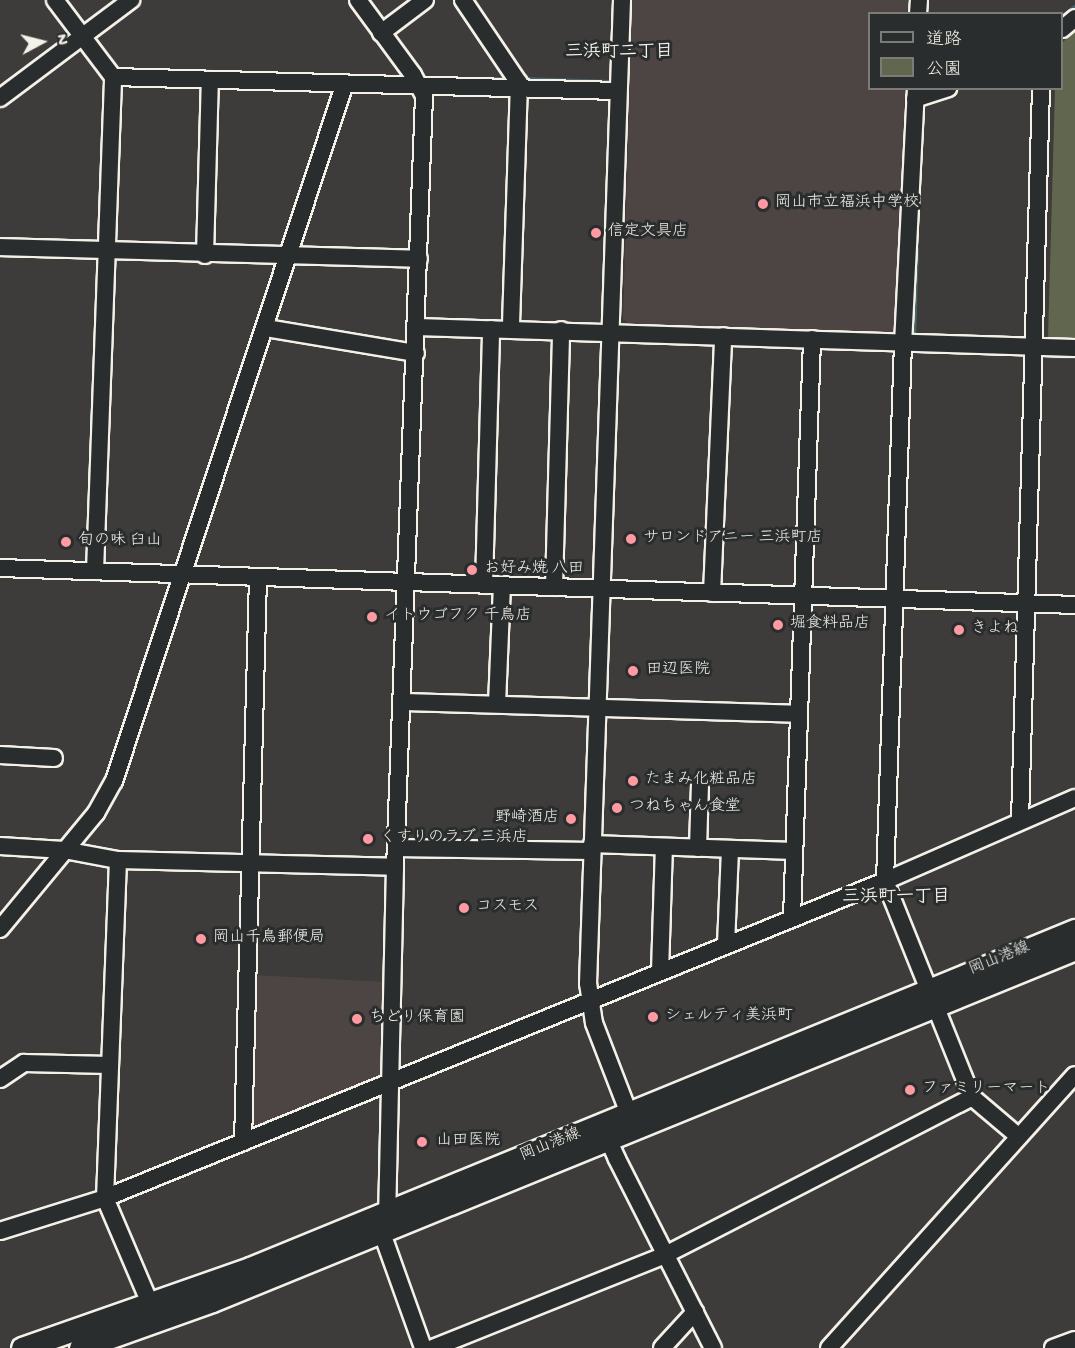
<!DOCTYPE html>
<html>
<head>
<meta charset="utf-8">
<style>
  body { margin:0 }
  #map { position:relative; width:1075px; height:1348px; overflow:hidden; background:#3e3b3b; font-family:"Gochi Hand","Klee One",sans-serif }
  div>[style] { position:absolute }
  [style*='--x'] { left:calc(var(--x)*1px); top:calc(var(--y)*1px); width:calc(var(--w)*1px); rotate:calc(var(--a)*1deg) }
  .built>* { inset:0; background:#4c4544 }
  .green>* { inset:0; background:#61674e }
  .stream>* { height:4.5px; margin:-2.25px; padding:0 2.25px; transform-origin:2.25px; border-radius:2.25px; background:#47656a }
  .roads { filter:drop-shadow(2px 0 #f4f1e8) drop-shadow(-2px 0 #f4f1e8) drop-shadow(0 2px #f4f1e8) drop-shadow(0 -2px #f4f1e8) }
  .minor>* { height:16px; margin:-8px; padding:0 8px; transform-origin:8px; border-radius:8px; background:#2a2d2e }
  .major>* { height:21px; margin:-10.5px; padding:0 10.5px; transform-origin:10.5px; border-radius:10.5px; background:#2a2d2e }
  .dots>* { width:16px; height:16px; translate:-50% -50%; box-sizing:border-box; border:3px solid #2a2d2e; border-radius:50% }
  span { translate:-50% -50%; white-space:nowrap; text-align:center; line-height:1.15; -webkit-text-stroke:6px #2a2d2e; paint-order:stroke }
  .poi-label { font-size:16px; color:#f4f1e8 }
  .left { translate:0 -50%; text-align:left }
  .right { translate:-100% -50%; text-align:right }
  .street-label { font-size:16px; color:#f4f1e8 }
  .neighbourhood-label { font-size:18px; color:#f4f1e8; font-weight:700 }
  .legend { position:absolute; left:868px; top:12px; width:195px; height:78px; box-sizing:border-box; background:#2a2d2e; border:2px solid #7b7b78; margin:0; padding:8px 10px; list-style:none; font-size:18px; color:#f4f1e8 }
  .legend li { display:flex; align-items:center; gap:12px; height:30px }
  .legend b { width:30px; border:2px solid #7b7b78 }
  .north { position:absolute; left:12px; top:12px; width:60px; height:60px; -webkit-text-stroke:4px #2a2d2e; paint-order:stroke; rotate:83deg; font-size:16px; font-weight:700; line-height:24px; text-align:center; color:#f4f1e8 }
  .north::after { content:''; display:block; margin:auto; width:21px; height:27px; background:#f4f1e8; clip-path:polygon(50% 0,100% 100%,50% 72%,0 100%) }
</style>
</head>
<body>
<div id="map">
  <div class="built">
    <div style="clip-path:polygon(632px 0,908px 0,907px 13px,870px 14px,870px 88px,905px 89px,896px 331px,892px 334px,629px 324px,623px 319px)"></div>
    <div style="clip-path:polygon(252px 975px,385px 982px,382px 1076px,249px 1130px)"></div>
  </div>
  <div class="green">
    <div style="clip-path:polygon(1075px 30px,1075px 339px,1048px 337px,1055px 89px,1062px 88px,1062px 43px)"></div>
  </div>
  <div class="stream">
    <div style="--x:1062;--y:17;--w:16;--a:-38"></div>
    <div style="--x:427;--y:79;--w:84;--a:0"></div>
    <div style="--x:522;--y:79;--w:88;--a:2"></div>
    <div style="--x:913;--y:339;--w:90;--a:-88.1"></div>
    <div style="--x:1036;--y:355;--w:39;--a:1"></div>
  </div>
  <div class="roads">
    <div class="minor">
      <div style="--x:55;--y:0;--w:96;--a:53"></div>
      <div style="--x:113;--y:77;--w:505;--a:1.59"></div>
      <div style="--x:358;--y:0;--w:93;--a:53.7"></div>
      <div style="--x:413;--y:75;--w:24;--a:62"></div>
      <div style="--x:424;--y:96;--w:772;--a:92.15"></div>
      <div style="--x:395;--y:867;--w:345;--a:91.3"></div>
      <div style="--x:387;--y:1212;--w:11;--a:68"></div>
      <div style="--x:463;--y:0;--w:100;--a:56"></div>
      <div style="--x:519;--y:83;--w:246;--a:91.9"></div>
      <div style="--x:622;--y:0;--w:984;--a:91.98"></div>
      <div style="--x:588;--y:983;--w:40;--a:81.5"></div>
      <div style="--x:594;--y:1023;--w:94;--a:68.9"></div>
      <div style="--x:628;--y:1111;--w:14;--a:86"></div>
      <div style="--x:918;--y:14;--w:14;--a:-86"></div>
      <div style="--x:1062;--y:29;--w:17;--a:-40"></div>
      <div style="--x:381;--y:33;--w:55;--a:-36.9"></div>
      <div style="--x:916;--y:88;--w:254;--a:92.9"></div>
      <div style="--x:903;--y:342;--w:539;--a:91.91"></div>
      <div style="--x:885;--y:881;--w:233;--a:68.1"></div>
      <div style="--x:972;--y:1097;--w:60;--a:40.3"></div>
      <div style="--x:0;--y:98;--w:164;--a:-36.8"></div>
      <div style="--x:915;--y:99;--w:35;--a:-18"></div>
      <div style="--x:0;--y:247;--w:419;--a:1.6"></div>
      <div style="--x:205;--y:255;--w:175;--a:-88.4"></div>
      <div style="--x:417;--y:327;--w:658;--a:1.83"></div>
      <div style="--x:266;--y:328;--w:152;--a:9.5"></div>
      <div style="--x:0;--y:568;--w:1076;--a:1.97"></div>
      <div style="--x:95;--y:571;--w:494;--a:-87.9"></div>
      <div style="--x:484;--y:585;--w:256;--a:-88.4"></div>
      <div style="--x:554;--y:587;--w:257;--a:-88.4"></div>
      <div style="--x:712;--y:593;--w:257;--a:-87.5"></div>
      <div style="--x:404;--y:702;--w:393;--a:1.7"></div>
      <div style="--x:497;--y:704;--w:118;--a:-87.6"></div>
      <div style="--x:0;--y:755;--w:54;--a:3.2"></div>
      <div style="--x:1020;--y:821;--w:733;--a:-88.36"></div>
      <div style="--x:592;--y:844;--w:202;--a:2"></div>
      <div style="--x:0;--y:846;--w:64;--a:3.6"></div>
      <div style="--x:64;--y:850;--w:55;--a:10.5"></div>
      <div style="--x:118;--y:860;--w:277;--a:1.4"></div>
      <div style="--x:396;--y:848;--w:196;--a:0.9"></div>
      <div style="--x:698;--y:848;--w:64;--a:-88.2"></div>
      <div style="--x:118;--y:860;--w:338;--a:92.2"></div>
      <div style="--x:105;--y:1198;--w:125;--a:66.9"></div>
      <div style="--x:792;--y:918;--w:579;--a:-88.02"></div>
      <div style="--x:0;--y:929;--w:151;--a:-50.4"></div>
      <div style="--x:96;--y:813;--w:37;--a:-61"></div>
      <div style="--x:114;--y:781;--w:732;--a:-71.69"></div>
      <div style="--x:726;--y:945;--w:96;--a:-87.6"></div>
      <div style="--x:660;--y:972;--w:125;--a:-88.2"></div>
      <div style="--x:0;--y:1079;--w:29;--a:-34"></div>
      <div style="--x:24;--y:1063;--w:86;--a:1.3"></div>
      <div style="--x:608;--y:1127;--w:14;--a:86"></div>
      <div style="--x:609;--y:1141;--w:20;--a:66"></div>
      <div style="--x:617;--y:1159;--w:212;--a:63.1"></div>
      <div style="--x:243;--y:1142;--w:565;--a:-88.48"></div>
      <div style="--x:378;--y:1222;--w:134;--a:70.3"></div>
      <div style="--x:0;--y:1231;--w:110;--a:-17.4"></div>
      <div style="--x:105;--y:1198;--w:842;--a:-22.12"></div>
      <div style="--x:885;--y:881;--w:207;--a:-23.6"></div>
      <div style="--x:433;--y:1348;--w:250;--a:-21.8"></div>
      <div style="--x:665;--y:1255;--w:345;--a:-27.2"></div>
      <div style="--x:662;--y:1348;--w:49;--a:-47.5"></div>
      <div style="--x:829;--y:1348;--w:367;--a:-48"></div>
      <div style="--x:1053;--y:1348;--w:23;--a:-20"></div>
    </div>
    <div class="major">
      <div style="--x:22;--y:1348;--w:242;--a:-19.3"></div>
      <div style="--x:250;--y:1268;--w:892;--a:-22.28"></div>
      <div style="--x:80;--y:1348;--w:140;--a:-19.6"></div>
      <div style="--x:212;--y:1301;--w:932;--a:-22.19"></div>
    </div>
  </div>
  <div class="dots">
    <div style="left:763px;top:204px;background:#ff9aa2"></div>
    <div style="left:596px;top:233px;background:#ff9aa2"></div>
    <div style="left:631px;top:539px;background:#ff9aa2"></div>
    <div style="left:66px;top:542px;background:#ff9aa2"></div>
    <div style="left:472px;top:570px;background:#ff9aa2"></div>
    <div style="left:372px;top:617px;background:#ff9aa2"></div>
    <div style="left:778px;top:625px;background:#ff9aa2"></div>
    <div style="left:959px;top:630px;background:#ff9aa2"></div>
    <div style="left:633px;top:671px;background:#ff9aa2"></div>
    <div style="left:633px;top:781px;background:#ff9aa2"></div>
    <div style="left:617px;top:808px;background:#ff9aa2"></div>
    <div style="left:571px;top:819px;background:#ff9aa2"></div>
    <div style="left:368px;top:839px;background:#ff9aa2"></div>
    <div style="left:464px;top:908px;background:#ff9aa2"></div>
    <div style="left:201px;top:939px;background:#ff9aa2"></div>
    <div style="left:653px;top:1017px;background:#ff9aa2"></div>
    <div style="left:357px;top:1019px;background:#ff9aa2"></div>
    <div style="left:910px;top:1090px;background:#ff9aa2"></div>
    <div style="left:422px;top:1142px;background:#ff9aa2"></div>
  </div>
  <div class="poi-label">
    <span class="left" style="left:775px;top:204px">岡山市立福浜中学校</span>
    <span class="left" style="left:608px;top:233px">信定文具店</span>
    <span class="left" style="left:643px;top:539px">サロンドアニー 三浜町店</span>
    <span class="left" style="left:78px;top:542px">旬の味 臼山</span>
    <span class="left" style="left:484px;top:570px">お好み焼 八田</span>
    <span class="left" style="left:384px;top:617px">イトウゴフク 千鳥店</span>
    <span class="left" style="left:790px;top:625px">堀食料品店</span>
    <span class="left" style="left:971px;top:630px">きよね</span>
    <span class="left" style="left:646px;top:671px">田辺医院</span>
    <span class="left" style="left:645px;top:781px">たまみ化粧品店</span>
    <span class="left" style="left:629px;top:808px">つねちゃん食堂</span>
    <span class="right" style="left:559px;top:819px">野崎酒店</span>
    <span class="left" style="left:380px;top:839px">くすりのラブ 三浜店</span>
    <span class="left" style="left:476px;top:908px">コスモス</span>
    <span class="left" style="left:213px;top:939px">岡山千鳥郵便局</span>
    <span class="left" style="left:665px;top:1017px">シェルティ美浜町</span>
    <span class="left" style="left:369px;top:1019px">ちどり保育園</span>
    <span class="left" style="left:922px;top:1090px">ファミリーマート</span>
    <span class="left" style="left:436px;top:1142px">山田医院</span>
  </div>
  <div class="street-label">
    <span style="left:1000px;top:960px;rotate:-22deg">岡山港線</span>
    <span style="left:551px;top:1146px;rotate:-22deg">岡山港線</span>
  </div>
  <div class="neighbourhood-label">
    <span style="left:619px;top:53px">三浜町二丁目</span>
    <span style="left:896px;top:898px">三浜町一丁目</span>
  </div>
  <ul class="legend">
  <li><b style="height:8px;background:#2a2d2e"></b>道路</li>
  <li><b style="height:16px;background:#61674e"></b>公園</li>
  </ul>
  <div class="north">N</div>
</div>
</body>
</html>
